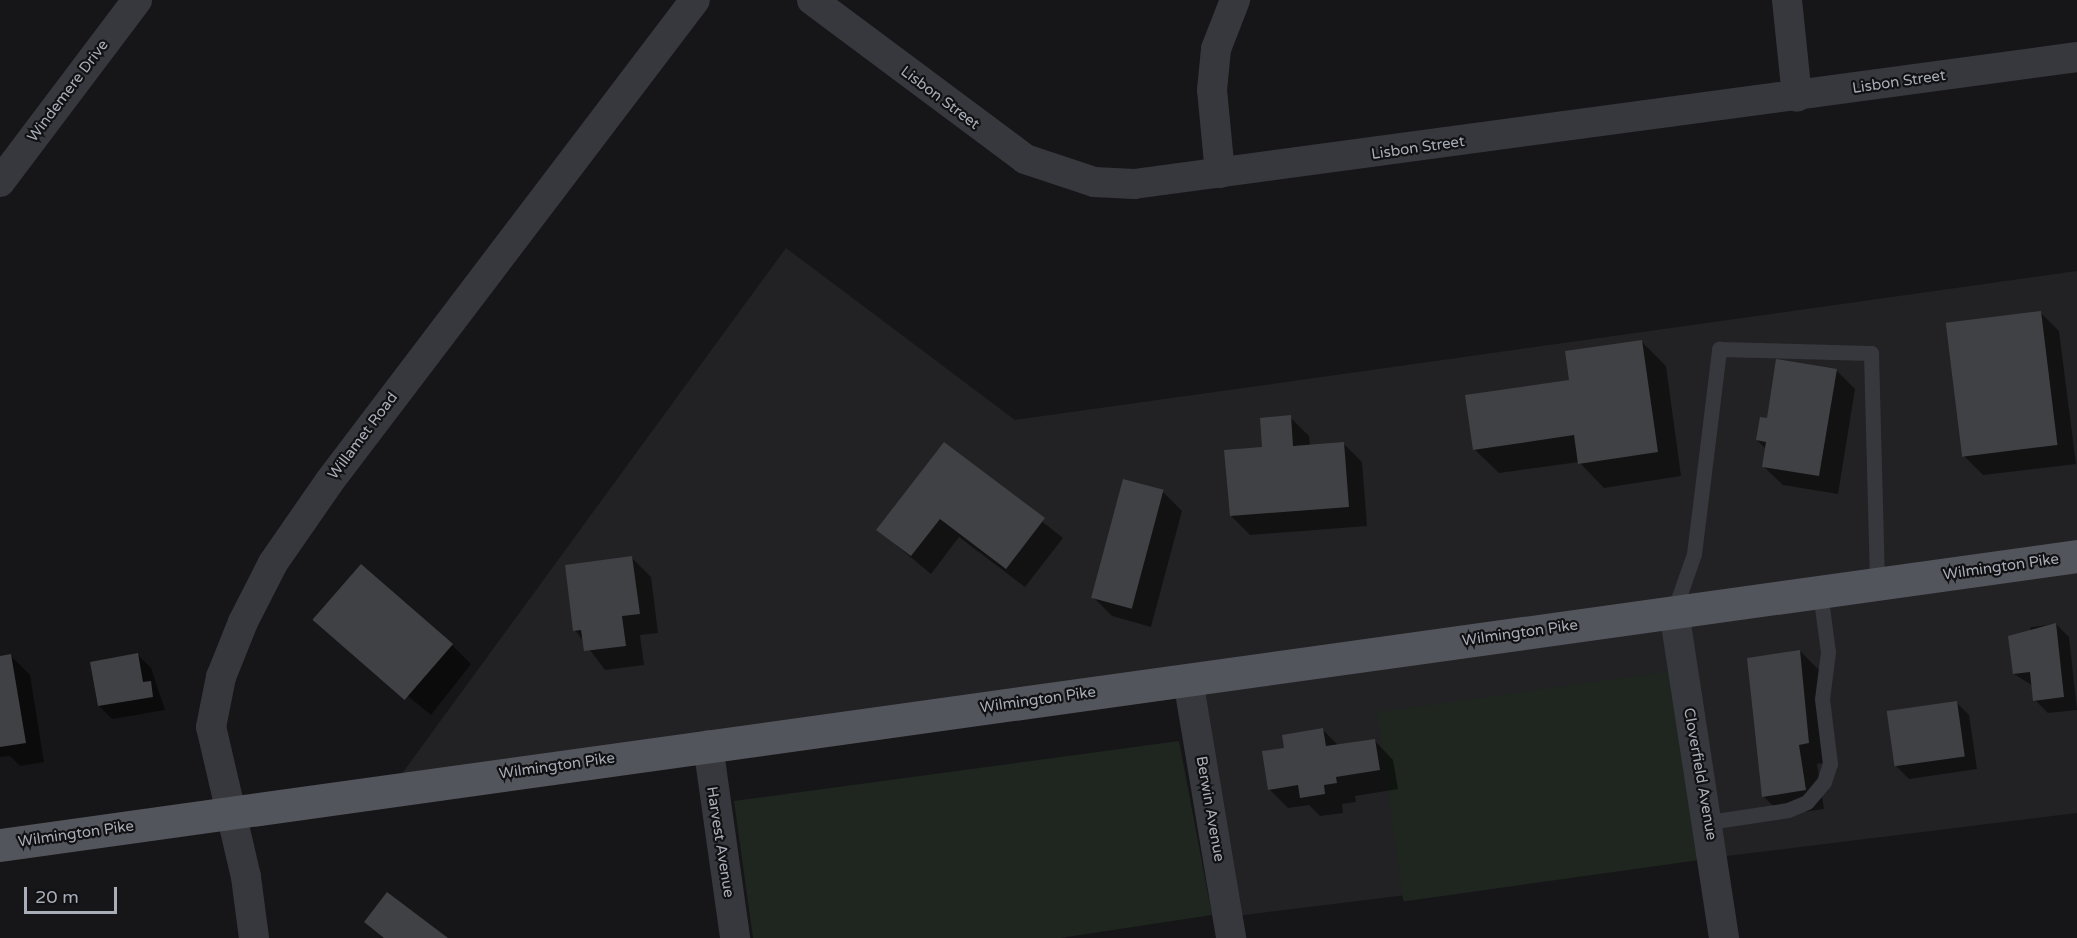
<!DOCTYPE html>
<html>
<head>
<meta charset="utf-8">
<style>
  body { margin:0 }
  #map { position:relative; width:2077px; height:938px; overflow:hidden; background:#161618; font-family:"Varela Round",sans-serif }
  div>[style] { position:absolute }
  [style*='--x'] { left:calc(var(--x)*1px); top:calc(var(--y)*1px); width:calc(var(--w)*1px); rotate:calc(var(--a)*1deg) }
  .built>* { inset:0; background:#222225 }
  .green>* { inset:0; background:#1e261f; transform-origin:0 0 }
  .shadow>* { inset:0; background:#0007 }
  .building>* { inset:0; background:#404145; transform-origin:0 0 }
  .lane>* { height:15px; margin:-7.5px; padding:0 7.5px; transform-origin:7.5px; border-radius:7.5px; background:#37383d }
  .street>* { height:30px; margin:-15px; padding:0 15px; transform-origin:15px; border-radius:15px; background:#37383d }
  .primary>* { height:33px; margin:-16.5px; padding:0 16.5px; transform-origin:16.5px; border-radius:16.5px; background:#53555c }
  span { translate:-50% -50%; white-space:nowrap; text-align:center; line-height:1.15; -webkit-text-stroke:4.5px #111113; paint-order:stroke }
  .street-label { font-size:15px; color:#a8adb8 }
  .scale { position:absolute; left:24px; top:887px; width:93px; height:27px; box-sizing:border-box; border:3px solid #a8adb8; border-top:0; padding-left:8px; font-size:18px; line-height:21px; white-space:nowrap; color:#a8adb8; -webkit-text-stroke:4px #111113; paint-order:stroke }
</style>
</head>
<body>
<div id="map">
  <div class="built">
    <div style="clip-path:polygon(786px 248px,1015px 420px,2077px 271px,2077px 813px,1228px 917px,1188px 680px,390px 790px)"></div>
  </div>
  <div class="green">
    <div style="left:1671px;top:671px;width:191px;height:297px;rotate:82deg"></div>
    <div style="clip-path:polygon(1179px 741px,1212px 915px,1060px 938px,753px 938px,734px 801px)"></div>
  </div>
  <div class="shadow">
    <div style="clip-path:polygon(2040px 312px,2059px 331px,2076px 464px,1983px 475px,1964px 456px)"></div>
    <div style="clip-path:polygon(1642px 342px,1666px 366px,1681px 476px,1604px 488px,1579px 462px,1499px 473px,1474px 449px,1571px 381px)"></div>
    <div style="clip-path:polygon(1836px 370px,1855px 389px,1838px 494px,1783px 485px,1763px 466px,1766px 449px,1757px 440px,1768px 420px)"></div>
    <div style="clip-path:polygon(1290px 417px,1309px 436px,1310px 446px,1343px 443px,1362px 462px,1367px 526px,1250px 535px,1231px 516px,1264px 449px)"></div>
    <div style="clip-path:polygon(944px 444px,1063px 538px,1025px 587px,959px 537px,931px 574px,878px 530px)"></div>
    <div style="clip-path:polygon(1163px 492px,1182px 511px,1151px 627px,1112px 616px,1093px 597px)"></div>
    <div style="clip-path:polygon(632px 558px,651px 577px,658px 633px,640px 635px,644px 665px,605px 670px,575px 630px)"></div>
    <div style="clip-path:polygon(317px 622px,452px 645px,471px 664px,431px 715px)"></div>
    <div style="clip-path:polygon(2056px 624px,2069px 637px,2077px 710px,2048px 713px,2035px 700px,2033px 686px,2014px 674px,2031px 627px)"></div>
    <div style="clip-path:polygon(1800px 651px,1819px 670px,1827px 762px,1817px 764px,1824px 809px,1782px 815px,1763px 796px)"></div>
    <div style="clip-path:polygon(138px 655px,151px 668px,165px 710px,112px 719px,99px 706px)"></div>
    <div style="clip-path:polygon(11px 656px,30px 675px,44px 762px,20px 766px,10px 756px,0 757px,0 657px)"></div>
    <div style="clip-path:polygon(1956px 702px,1969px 715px,1977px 769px,1909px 779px,1896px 766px)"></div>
    <div style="clip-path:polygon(1323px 730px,1339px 746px,1374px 740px,1393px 760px,1398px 789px,1355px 796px,1356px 802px,1342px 804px,1343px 813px,1320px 816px,1309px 805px,1288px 808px,1269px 789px,1286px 749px)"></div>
  </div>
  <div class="building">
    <div style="left:2041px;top:311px;width:135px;height:96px;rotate:83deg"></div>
    <div style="clip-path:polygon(1642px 340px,1658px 452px,1578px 464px,1574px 435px,1473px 450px,1465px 395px,1569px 380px,1565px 351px)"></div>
    <div style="clip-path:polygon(1776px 359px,1837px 369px,1819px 476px,1762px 467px,1766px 442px,1756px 440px,1760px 417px,1767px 418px)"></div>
    <div style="clip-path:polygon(1291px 415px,1293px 446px,1344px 442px,1349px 507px,1230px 516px,1224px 450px,1262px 447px,1260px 418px)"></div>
    <div style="clip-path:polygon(944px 442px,1045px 518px,1006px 569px,940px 519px,911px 556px,876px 530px)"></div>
    <div style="left:1123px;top:479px;width:42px;height:123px;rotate:15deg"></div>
    <div style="clip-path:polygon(632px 556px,640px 614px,622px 616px,626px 646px,584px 651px,581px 630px,573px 631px,565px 565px)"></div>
    <div style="left:361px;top:564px;width:122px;height:74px;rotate:41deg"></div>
    <div style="clip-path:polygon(2056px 623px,2064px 697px,2033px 701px,2030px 672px,2013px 674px,2008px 636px)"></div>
    <div style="clip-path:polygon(1800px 650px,1809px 743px,1799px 745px,1806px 790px,1762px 797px,1747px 658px)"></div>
    <div style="clip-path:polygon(138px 653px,143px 682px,151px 681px,153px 697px,98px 706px,90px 662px)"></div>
    <div style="clip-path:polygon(11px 654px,26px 743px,0 747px,0 656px)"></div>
    <div style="left:1957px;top:701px;width:56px;height:71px;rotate:82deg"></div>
    <div style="clip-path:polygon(1323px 728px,1326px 746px,1375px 739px,1380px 770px,1336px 777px,1337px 783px,1324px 785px,1325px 794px,1300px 798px,1298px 785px,1268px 790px,1262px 751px,1284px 748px,1282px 735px)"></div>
    <div style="clip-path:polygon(387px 892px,448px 938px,384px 938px,364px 922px)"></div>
  </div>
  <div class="lane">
    <div style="--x:1674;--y:611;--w:60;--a:-70.7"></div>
    <div style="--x:1694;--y:554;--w:207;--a:-83"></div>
    <div style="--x:1719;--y:349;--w:152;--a:1.5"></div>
    <div style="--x:1871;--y:353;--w:231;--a:88.5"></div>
    <div style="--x:1709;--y:822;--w:80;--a:-8.6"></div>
    <div style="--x:1788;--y:810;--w:21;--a:-23"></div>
    <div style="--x:1807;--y:802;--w:26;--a:-50"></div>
    <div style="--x:1824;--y:782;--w:19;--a:-72"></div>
    <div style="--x:1830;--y:764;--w:65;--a:-97"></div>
    <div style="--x:1822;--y:699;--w:47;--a:-82.7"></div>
    <div style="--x:1828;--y:652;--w:61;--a:-97.6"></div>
  </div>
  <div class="street">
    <div style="--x:812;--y:0;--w:266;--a:36.7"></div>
    <div style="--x:1025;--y:159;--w:73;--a:18.4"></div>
    <div style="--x:1094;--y:182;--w:40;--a:2.9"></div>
    <div style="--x:1134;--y:184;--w:952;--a:-7.67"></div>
    <div style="--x:1787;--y:0;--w:97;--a:84.1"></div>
    <div style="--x:1220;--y:173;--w:83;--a:-95.5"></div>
    <div style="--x:1212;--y:90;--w:41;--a:-84.4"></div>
    <div style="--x:1216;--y:49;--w:53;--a:-68.8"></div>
    <div style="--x:0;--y:182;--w:228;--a:-53"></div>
    <div style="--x:1674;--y:611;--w:331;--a:81.3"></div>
    <div style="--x:1188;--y:680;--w:262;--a:80.5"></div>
    <div style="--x:708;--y:745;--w:195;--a:82"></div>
    <div style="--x:254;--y:938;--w:62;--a:-97.5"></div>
    <div style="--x:246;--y:877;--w:154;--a:-103.1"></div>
    <div style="--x:211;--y:727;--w:51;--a:-78.7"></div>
    <div style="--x:221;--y:677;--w:59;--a:-68.2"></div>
    <div style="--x:243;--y:622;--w:66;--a:-63"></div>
    <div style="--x:273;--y:563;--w:98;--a:-55.3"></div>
    <div style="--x:329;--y:482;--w:605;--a:-52.79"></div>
  </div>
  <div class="primary">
    <div style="--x:0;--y:845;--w:2097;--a:-7.92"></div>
  </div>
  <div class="street-label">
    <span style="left:1899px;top:82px;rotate:-8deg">Lisbon Street</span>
    <span style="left:68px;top:91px;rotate:-53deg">Windemere Drive</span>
    <span style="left:940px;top:98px;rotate:37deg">Lisbon Street</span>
    <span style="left:1418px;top:148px;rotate:-8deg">Lisbon Street</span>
    <span style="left:363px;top:436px;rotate:-53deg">Willamet Road</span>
    <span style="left:2001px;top:567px;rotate:-8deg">Wilmington Pike</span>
    <span style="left:1520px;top:633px;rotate:-8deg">Wilmington Pike</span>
    <span style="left:1038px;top:700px;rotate:-8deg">Wilmington Pike</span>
    <span style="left:557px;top:766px;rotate:-8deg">Wilmington Pike</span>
    <span style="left:1700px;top:774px;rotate:80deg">Cloverfield Avenue</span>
    <span style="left:1210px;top:809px;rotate:80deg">Berwin Avenue</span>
    <span style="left:76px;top:834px;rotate:-8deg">Wilmington Pike</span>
    <span style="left:720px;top:842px;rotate:81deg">Harvest Avenue</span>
  </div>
  <div class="scale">20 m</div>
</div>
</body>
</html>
